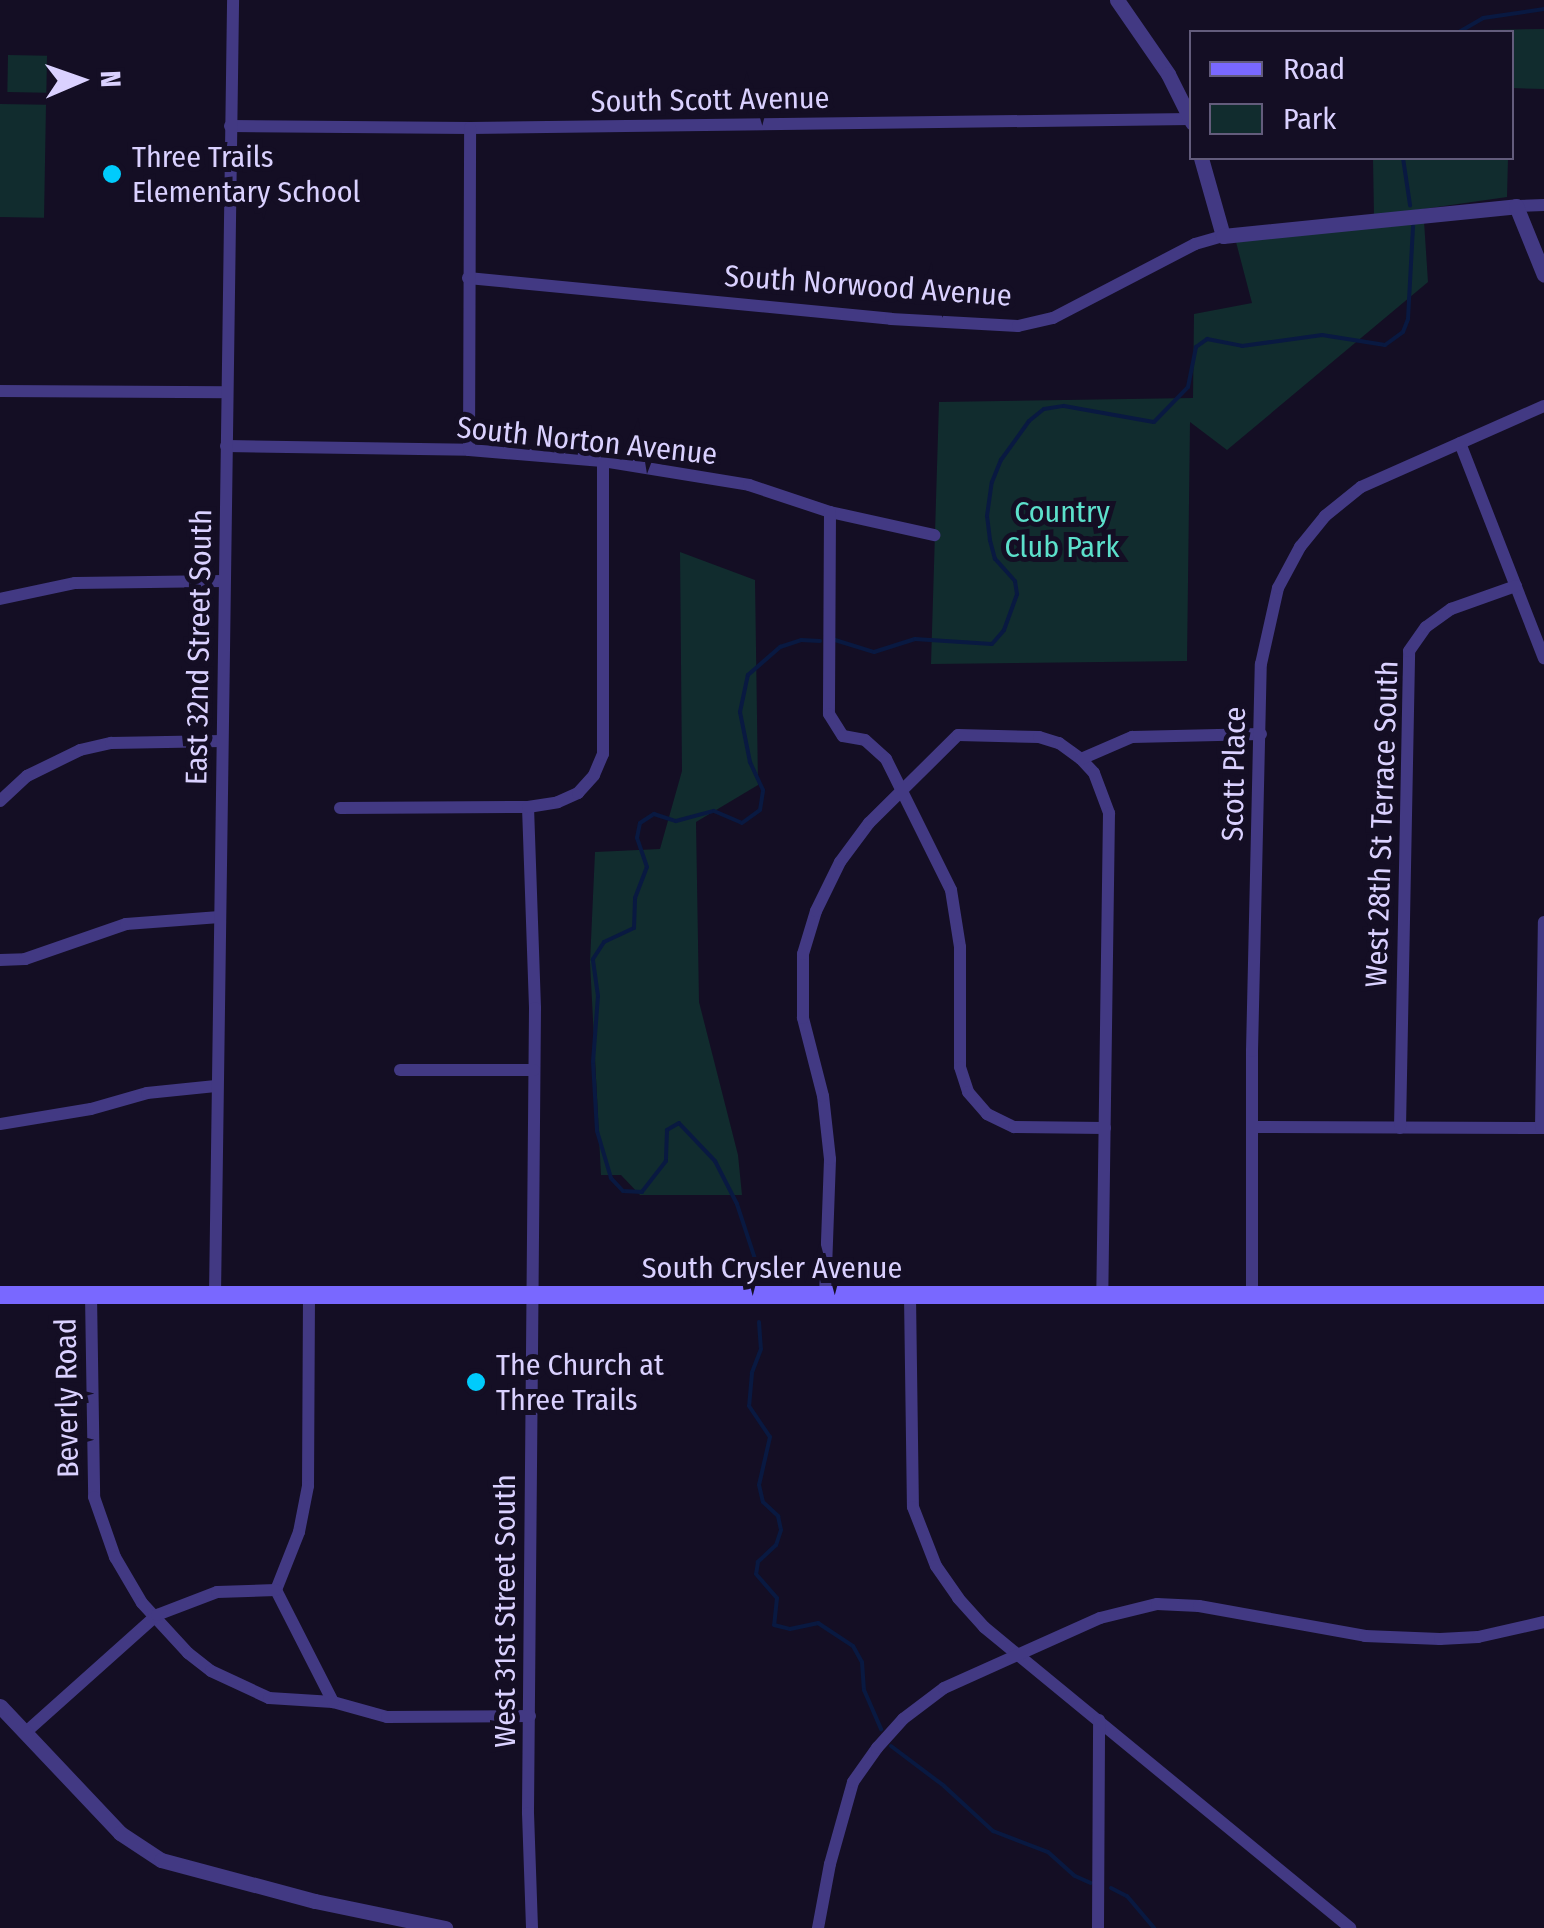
<!DOCTYPE html>
<html>
<head>
<meta charset="utf-8">
<style>
  body { margin:0 }
  #map { position:relative; width:1544px; height:1928px; overflow:hidden; background:#140e24; font-family:"Fira Sans Condensed",sans-serif }
  div>[style] { position:absolute }
  [style*='--x'] { left:calc(var(--x)*1px); top:calc(var(--y)*1px); width:calc(var(--w)*1px); rotate:calc(var(--a)*1deg) }
  .green>* { inset:0; background:#112c2e; transform-origin:0 0 }
  .stream>* { height:4px; margin:-2px; padding:0 2px; transform-origin:2px; border-radius:2px; background:#091941 }
  .minor>* { height:12px; margin:-6px; padding:0 6px; transform-origin:6px; border-radius:6px; background:#423983 }
  .tertiary>* { height:15px; margin:-7.5px; padding:0 7.5px; transform-origin:7.5px; border-radius:7.5px; background:#423983 }
  .secondary>* { height:18px; margin:-9px; padding:0 9px; transform-origin:9px; border-radius:9px; background:#7968ff }
  .dots>* { width:28px; height:28px; translate:-50% -50%; box-sizing:border-box; border:5px solid #140e24; border-radius:50% }
  span { translate:-50% -50%; white-space:nowrap; text-align:center; line-height:1.15; -webkit-text-stroke:10px #140e24; paint-order:stroke }
  .street-label { font-size:30px; color:#dad1ff }
  .poi-label { font-size:30px; color:#dad1ff }
  .left { translate:0 -50%; text-align:left }
  .park-label { font-size:30px; color:#5ce0cb }
  .legend { position:absolute; left:1189px; top:30px; width:325px; height:130px; box-sizing:border-box; background:#140e24; border:2px solid #635c7c; margin:0; padding:12px 18px; list-style:none; font-size:30px; color:#dad1ff }
  .legend li { display:flex; align-items:center; gap:20px; height:50px }
  .legend b { width:50px; border:2px solid #635c7c }
  .north { position:absolute; left:30px; top:30px; width:100px; height:100px; -webkit-text-stroke:8px #140e24; paint-order:stroke; rotate:88deg; font-size:28px; font-weight:700; line-height:40px; text-align:center; color:#dad1ff }
  .north::after { content:''; display:block; margin:auto; width:35px; height:45px; background:#dad1ff; clip-path:polygon(50% 0,100% 100%,50% 72%,0 100%) }
</style>
</head>
<body>
<div id="map">
  <div class="green">
    <div style="clip-path:polygon(1544px 29px,1544px 89px,1512px 88px,1512px 32px,1372px 32px)"></div>
    <div style="left:8px;top:55px;width:39px;height:37px;rotate:1deg"></div>
    <div style="left:0;top:104px;width:46px;height:113px;rotate:1deg"></div>
    <div style="clip-path:polygon(1373px 158px,1508px 158px,1507px 197px,1374px 216px)"></div>
    <div style="clip-path:polygon(1424px 221px,1428px 282px,1227px 450px,1190px 422px,1187px 661px,931px 664px,939px 402px,1193px 398px,1194px 314px,1252px 303px,1236px 242px)"></div>
    <div style="clip-path:polygon(680px 552px,755px 580px,758px 785px,696px 822px,699px 1002px,738px 1155px,742px 1195px,640px 1195px,621px 1175px,601px 1175px,590px 962px,595px 852px,660px 849px,682px 771px)"></div>
  </div>
  <div class="stream">
    <div style="--x:1459;--y:32;--w:28;--a:-30"></div>
    <div style="--x:1483;--y:18;--w:62;--a:-8.4"></div>
    <div style="--x:1403;--y:158;--w:48;--a:81.5"></div>
    <div style="--x:835;--y:640;--w:41;--a:17.1"></div>
    <div style="--x:874;--y:652;--w:43;--a:-17.6"></div>
    <div style="--x:915;--y:639;--w:77;--a:3.7"></div>
    <div style="--x:992;--y:644;--w:18;--a:-49"></div>
    <div style="--x:1004;--y:630;--w:38;--a:-70"></div>
    <div style="--x:1017;--y:594;--w:13;--a:-99"></div>
    <div style="--x:1015;--y:581;--w:30;--a:-132"></div>
    <div style="--x:995;--y:559;--w:20;--a:-105"></div>
    <div style="--x:990;--y:540;--w:24;--a:-97"></div>
    <div style="--x:987;--y:516;--w:34;--a:-82"></div>
    <div style="--x:992;--y:482;--w:24;--a:-68"></div>
    <div style="--x:1001;--y:460;--w:48;--a:-54.3"></div>
    <div style="--x:1029;--y:421;--w:19;--a:-39"></div>
    <div style="--x:1044;--y:409;--w:20;--a:-9"></div>
    <div style="--x:1064;--y:406;--w:91;--a:10.1"></div>
    <div style="--x:1154;--y:422;--w:49;--a:-45.8"></div>
    <div style="--x:1188;--y:387;--w:41;--a:-78.7"></div>
    <div style="--x:1196;--y:347;--w:14;--a:-36"></div>
    <div style="--x:1207;--y:339;--w:36;--a:11"></div>
    <div style="--x:1242;--y:346;--w:81;--a:-7.8"></div>
    <div style="--x:1322;--y:335;--w:64;--a:9"></div>
    <div style="--x:1385;--y:345;--w:22;--a:-36"></div>
    <div style="--x:1403;--y:332;--w:14;--a:-69"></div>
    <div style="--x:1408;--y:319;--w:93;--a:-86.9"></div>
    <div style="--x:759;--y:1271;--w:71;--a:-108.2"></div>
    <div style="--x:737;--y:1204;--w:48;--a:-117.1"></div>
    <div style="--x:715;--y:1161;--w:52;--a:-133.5"></div>
    <div style="--x:679;--y:1123;--w:14;--a:150"></div>
    <div style="--x:667;--y:1130;--w:31;--a:92"></div>
    <div style="--x:666;--y:1161;--w:39;--a:128"></div>
    <div style="--x:642;--y:1192;--w:19;--a:-177"></div>
    <div style="--x:623;--y:1191;--w:18;--a:-133"></div>
    <div style="--x:611;--y:1178;--w:49;--a:-106.6"></div>
    <div style="--x:597;--y:1131;--w:69;--a:-93.3"></div>
    <div style="--x:593;--y:1062;--w:66;--a:-85.7"></div>
    <div style="--x:598;--y:996;--w:37;--a:-98"></div>
    <div style="--x:593;--y:959;--w:20;--a:-57"></div>
    <div style="--x:604;--y:942;--w:33;--a:-25"></div>
    <div style="--x:634;--y:928;--w:30;--a:-88"></div>
    <div style="--x:635;--y:898;--w:33;--a:-69"></div>
    <div style="--x:647;--y:867;--w:31;--a:-109"></div>
    <div style="--x:637;--y:838;--w:15;--a:-79"></div>
    <div style="--x:640;--y:823;--w:17;--a:-33"></div>
    <div style="--x:654;--y:814;--w:23;--a:18"></div>
    <div style="--x:676;--y:821;--w:39;--a:-15"></div>
    <div style="--x:714;--y:811;--w:30;--a:23"></div>
    <div style="--x:742;--y:823;--w:22;--a:-36"></div>
    <div style="--x:760;--y:810;--w:20;--a:-81"></div>
    <div style="--x:763;--y:790;--w:31;--a:-115"></div>
    <div style="--x:750;--y:762;--w:51;--a:-101.3"></div>
    <div style="--x:740;--y:712;--w:38;--a:-78"></div>
    <div style="--x:748;--y:675;--w:43;--a:-41.2"></div>
    <div style="--x:780;--y:647;--w:22;--a:-18"></div>
    <div style="--x:801;--y:640;--w:19;--a:3"></div>
    <div style="--x:759;--y:1322;--w:27;--a:86"></div>
    <div style="--x:761;--y:1349;--w:26;--a:111"></div>
    <div style="--x:752;--y:1373;--w:33;--a:95"></div>
    <div style="--x:749;--y:1406;--w:37;--a:56"></div>
    <div style="--x:770;--y:1437;--w:49;--a:102.9"></div>
    <div style="--x:759;--y:1485;--w:17;--a:77"></div>
    <div style="--x:763;--y:1502;--w:21;--a:43"></div>
    <div style="--x:778;--y:1516;--w:14;--a:78"></div>
    <div style="--x:781;--y:1530;--w:16;--a:108"></div>
    <div style="--x:776;--y:1545;--w:25;--a:137"></div>
    <div style="--x:758;--y:1562;--w:12;--a:99"></div>
    <div style="--x:756;--y:1574;--w:32;--a:49"></div>
    <div style="--x:777;--y:1598;--w:27;--a:96"></div>
    <div style="--x:774;--y:1625;--w:16;--a:14"></div>
    <div style="--x:790;--y:1629;--w:29;--a:-12"></div>
    <div style="--x:818;--y:1623;--w:42;--a:33.3"></div>
    <div style="--x:853;--y:1646;--w:18;--a:61"></div>
    <div style="--x:862;--y:1662;--w:28;--a:86"></div>
    <div style="--x:864;--y:1690;--w:43;--a:66.4"></div>
    <div style="--x:891;--y:1746;--w:66;--a:37"></div>
    <div style="--x:944;--y:1786;--w:67;--a:42.6"></div>
    <div style="--x:993;--y:1831;--w:59;--a:20.9"></div>
    <div style="--x:1048;--y:1852;--w:36;--a:42"></div>
    <div style="--x:1075;--y:1876;--w:17;--a:24"></div>
    <div style="--x:1111;--y:1888;--w:18;--a:27"></div>
    <div style="--x:1127;--y:1896;--w:42;--a:49.8"></div>
  </div>
  <div class="minor">
    <div style="--x:230;--y:126;--w:240;--a:0.5"></div>
    <div style="--x:470;--y:128;--w:721;--a:-0.72"></div>
    <div style="--x:1516;--y:206;--w:28;--a:-2"></div>
    <div style="--x:468;--y:278;--w:425;--a:5.5"></div>
    <div style="--x:891;--y:319;--w:127;--a:3.2"></div>
    <div style="--x:1018;--y:326;--w:36;--a:-13"></div>
    <div style="--x:1053;--y:318;--w:160;--a:-27.5"></div>
    <div style="--x:1195;--y:244;--w:29;--a:-16"></div>
    <div style="--x:0;--y:391;--w:227;--a:0.3"></div>
    <div style="--x:1460;--y:443;--w:231;--a:68.7"></div>
    <div style="--x:226;--y:446;--w:243;--a:0.9"></div>
    <div style="--x:469;--y:450;--w:134;--a:4.7"></div>
    <div style="--x:603;--y:461;--w:148;--a:9.3"></div>
    <div style="--x:749;--y:485;--w:85;--a:18.4"></div>
    <div style="--x:830;--y:512;--w:107;--a:12.5"></div>
    <div style="--x:469;--y:450;--w:322;--a:-89.8"></div>
    <div style="--x:830;--y:512;--w:202;--a:90.3"></div>
    <div style="--x:829;--y:714;--w:26;--a:58"></div>
    <div style="--x:843;--y:736;--w:22;--a:10"></div>
    <div style="--x:865;--y:740;--w:28;--a:42"></div>
    <div style="--x:886;--y:759;--w:146;--a:63.6"></div>
    <div style="--x:951;--y:890;--w:58;--a:81"></div>
    <div style="--x:960;--y:947;--w:120;--a:90"></div>
    <div style="--x:960;--y:1067;--w:26;--a:72"></div>
    <div style="--x:968;--y:1092;--w:29;--a:49"></div>
    <div style="--x:987;--y:1114;--w:30;--a:26"></div>
    <div style="--x:1014;--y:1127;--w:91;--a:0.6"></div>
    <div style="--x:0;--y:599;--w:77;--a:-12"></div>
    <div style="--x:75;--y:583;--w:149;--a:-0.8"></div>
    <div style="--x:1081;--y:759;--w:19;--a:47"></div>
    <div style="--x:1094;--y:773;--w:43;--a:69.4"></div>
    <div style="--x:1109;--y:813;--w:483;--a:90.8"></div>
    <div style="--x:0;--y:801;--w:37;--a:-43"></div>
    <div style="--x:27;--y:776;--w:59;--a:-26.1"></div>
    <div style="--x:80;--y:750;--w:32;--a:-13"></div>
    <div style="--x:111;--y:743;--w:111;--a:-1"></div>
    <div style="--x:528;--y:807;--w:201;--a:88"></div>
    <div style="--x:535;--y:1008;--w:805;--a:90.5"></div>
    <div style="--x:528;--y:1813;--w:115;--a:88"></div>
    <div style="--x:340;--y:808;--w:188;--a:-0.3"></div>
    <div style="--x:528;--y:807;--w:30;--a:-9"></div>
    <div style="--x:558;--y:802;--w:22;--a:-24"></div>
    <div style="--x:578;--y:793;--w:24;--a:-48"></div>
    <div style="--x:594;--y:775;--w:23;--a:-67"></div>
    <div style="--x:603;--y:754;--w:293;--a:-90"></div>
    <div style="--x:0;--y:960;--w:25;--a:-2"></div>
    <div style="--x:25;--y:959;--w:107;--a:-19.1"></div>
    <div style="--x:126;--y:924;--w:94;--a:-4.3"></div>
    <div style="--x:400;--y:1070;--w:134;--a:0"></div>
    <div style="--x:0;--y:1124;--w:92;--a:-9.4"></div>
    <div style="--x:91;--y:1109;--w:58;--a:-15.9"></div>
    <div style="--x:147;--y:1093;--w:69;--a:-5.8"></div>
    <div style="--x:1252;--y:1127;--w:292;--a:0.2"></div>
    <div style="--x:1400;--y:1128;--w:477;--a:-88.9"></div>
    <div style="--x:1409;--y:651;--w:29;--a:-55"></div>
    <div style="--x:1426;--y:627;--w:31;--a:-36"></div>
    <div style="--x:1451;--y:609;--w:69;--a:-19.5"></div>
    <div style="--x:1541;--y:1128;--w:206;--a:-89.2"></div>
    <div style="--x:91;--y:1295;--w:202;--a:89.1"></div>
    <div style="--x:94;--y:1497;--w:64;--a:70.7"></div>
    <div style="--x:115;--y:1557;--w:53;--a:59.6"></div>
    <div style="--x:142;--y:1603;--w:68;--a:47.4"></div>
    <div style="--x:188;--y:1653;--w:29;--a:38"></div>
    <div style="--x:211;--y:1671;--w:64;--a:25"></div>
    <div style="--x:269;--y:1698;--w:64;--a:3.6"></div>
    <div style="--x:333;--y:1702;--w:56;--a:15.5"></div>
    <div style="--x:387;--y:1717;--w:143;--a:-0.4"></div>
    <div style="--x:215;--y:1295;--w:1295;--a:-89.2"></div>
    <div style="--x:309;--y:1295;--w:191;--a:90.3"></div>
    <div style="--x:308;--y:1486;--w:47;--a:101.1"></div>
    <div style="--x:299;--y:1532;--w:62;--a:111.6"></div>
    <div style="--x:276;--y:1590;--w:126;--a:63"></div>
    <div style="--x:825;--y:1296;--w:137;--a:-87.9"></div>
    <div style="--x:830;--y:1159;--w:63;--a:-96.3"></div>
    <div style="--x:823;--y:1096;--w:81;--a:-104.4"></div>
    <div style="--x:803;--y:1018;--w:64;--a:-90"></div>
    <div style="--x:803;--y:954;--w:45;--a:-73.2"></div>
    <div style="--x:816;--y:911;--w:55;--a:-63.9"></div>
    <div style="--x:840;--y:862;--w:49;--a:-53.4"></div>
    <div style="--x:869;--y:823;--w:125;--a:-44.7"></div>
    <div style="--x:958;--y:735;--w:81;--a:1.4"></div>
    <div style="--x:1039;--y:737;--w:21;--a:17"></div>
    <div style="--x:1059;--y:743;--w:27;--a:36"></div>
    <div style="--x:1081;--y:759;--w:56;--a:-23.3"></div>
    <div style="--x:1132;--y:737;--w:129;--a:-1.3"></div>
    <div style="--x:910;--y:1296;--w:211;--a:89.2"></div>
    <div style="--x:913;--y:1507;--w:63;--a:68.7"></div>
    <div style="--x:936;--y:1566;--w:39;--a:55"></div>
    <div style="--x:958;--y:1598;--w:39;--a:48"></div>
    <div style="--x:984;--y:1627;--w:474;--a:39.4"></div>
    <div style="--x:1252;--y:1296;--w:245;--a:-90"></div>
    <div style="--x:1252;--y:1051;--w:387;--a:-88.7"></div>
    <div style="--x:1261;--y:664;--w:78;--a:-77.4"></div>
    <div style="--x:1278;--y:588;--w:47;--a:-61.8"></div>
    <div style="--x:1300;--y:547;--w:40;--a:-51"></div>
    <div style="--x:1325;--y:516;--w:46;--a:-38.9"></div>
    <div style="--x:1361;--y:487;--w:200;--a:-23.9"></div>
    <div style="--x:26;--y:1732;--w:176;--a:-41.8"></div>
    <div style="--x:157;--y:1615;--w:64;--a:-21"></div>
    <div style="--x:217;--y:1592;--w:59;--a:-1.9"></div>
    <div style="--x:818;--y:1928;--w:65;--a:-79.4"></div>
    <div style="--x:830;--y:1864;--w:85;--a:-74.3"></div>
    <div style="--x:853;--y:1782;--w:42;--a:-54.8"></div>
    <div style="--x:877;--y:1748;--w:39;--a:-48"></div>
    <div style="--x:903;--y:1719;--w:51;--a:-37.1"></div>
    <div style="--x:944;--y:1688;--w:171;--a:-24.2"></div>
    <div style="--x:1100;--y:1618;--w:59;--a:-13.8"></div>
    <div style="--x:1157;--y:1604;--w:42;--a:2.7"></div>
    <div style="--x:1199;--y:1606;--w:169;--a:10.2"></div>
    <div style="--x:1365;--y:1636;--w:75;--a:2.3"></div>
    <div style="--x:1440;--y:1639;--w:38;--a:-3"></div>
    <div style="--x:1478;--y:1637;--w:68;--a:-12.8"></div>
    <div style="--x:1098;--y:1928;--w:208;--a:-89.7"></div>
  </div>
  <div class="tertiary">
    <div style="--x:1117;--y:0;--w:90;--a:55.4"></div>
    <div style="--x:1168;--y:74;--w:54;--a:63.4"></div>
    <div style="--x:1201;--y:158;--w:81;--a:74.2"></div>
    <div style="--x:1223;--y:236;--w:295;--a:-5.8"></div>
    <div style="--x:1516;--y:206;--w:74;--a:67.9"></div>
    <div style="--x:0;--y:1706;--w:175;--a:46.6"></div>
    <div style="--x:120;--y:1833;--w:49;--a:33.4"></div>
    <div style="--x:161;--y:1860;--w:159;--a:14.9"></div>
    <div style="--x:315;--y:1901;--w:133;--a:11.7"></div>
  </div>
  <div class="secondary">
    <div style="--x:0;--y:1295;--w:1544;--a:0"></div>
  </div>
  <div class="dots">
    <div style="left:112px;top:174px;background:#00cbfc"></div>
    <div style="left:476px;top:1382px;background:#00cbfc"></div>
  </div>
  <div class="street-label">
    <span style="left:710px;top:100px;rotate:-1deg">South Scott Avenue</span>
    <span style="left:868px;top:286px;rotate:4deg">South Norwood Avenue</span>
    <span style="left:587px;top:441px;rotate:6deg">South Norton Avenue</span>
    <span style="left:199px;top:647px;rotate:-89deg">East 32nd Street South</span>
    <span style="left:1234px;top:774px;rotate:-89deg">Scott Place</span>
    <span style="left:1382px;top:824px;rotate:-88deg">West 28th St Terrace South</span>
    <span style="left:772px;top:1268px">South Crysler Avenue</span>
    <span style="left:67px;top:1398px;rotate:-91deg">Beverly Road</span>
    <span style="left:505px;top:1611px;rotate:-90deg">West 31st Street South</span>
  </div>
  <div class="poi-label">
    <span class="left" style="left:132px;top:174px">Three Trails<br>Elementary School</span>
    <span class="left" style="left:496px;top:1382px">The Church at<br>Three Trails</span>
  </div>
  <div class="park-label">
    <span style="left:1062px;top:529px">Country<br>Club Park</span>
  </div>
  <ul class="legend">
  <li><b style="height:12px;background:#7968ff"></b>Road</li>
  <li><b style="height:28px;background:#112c2e"></b>Park</li>
  </ul>
  <div class="north">N</div>
</div>
</body>
</html>
